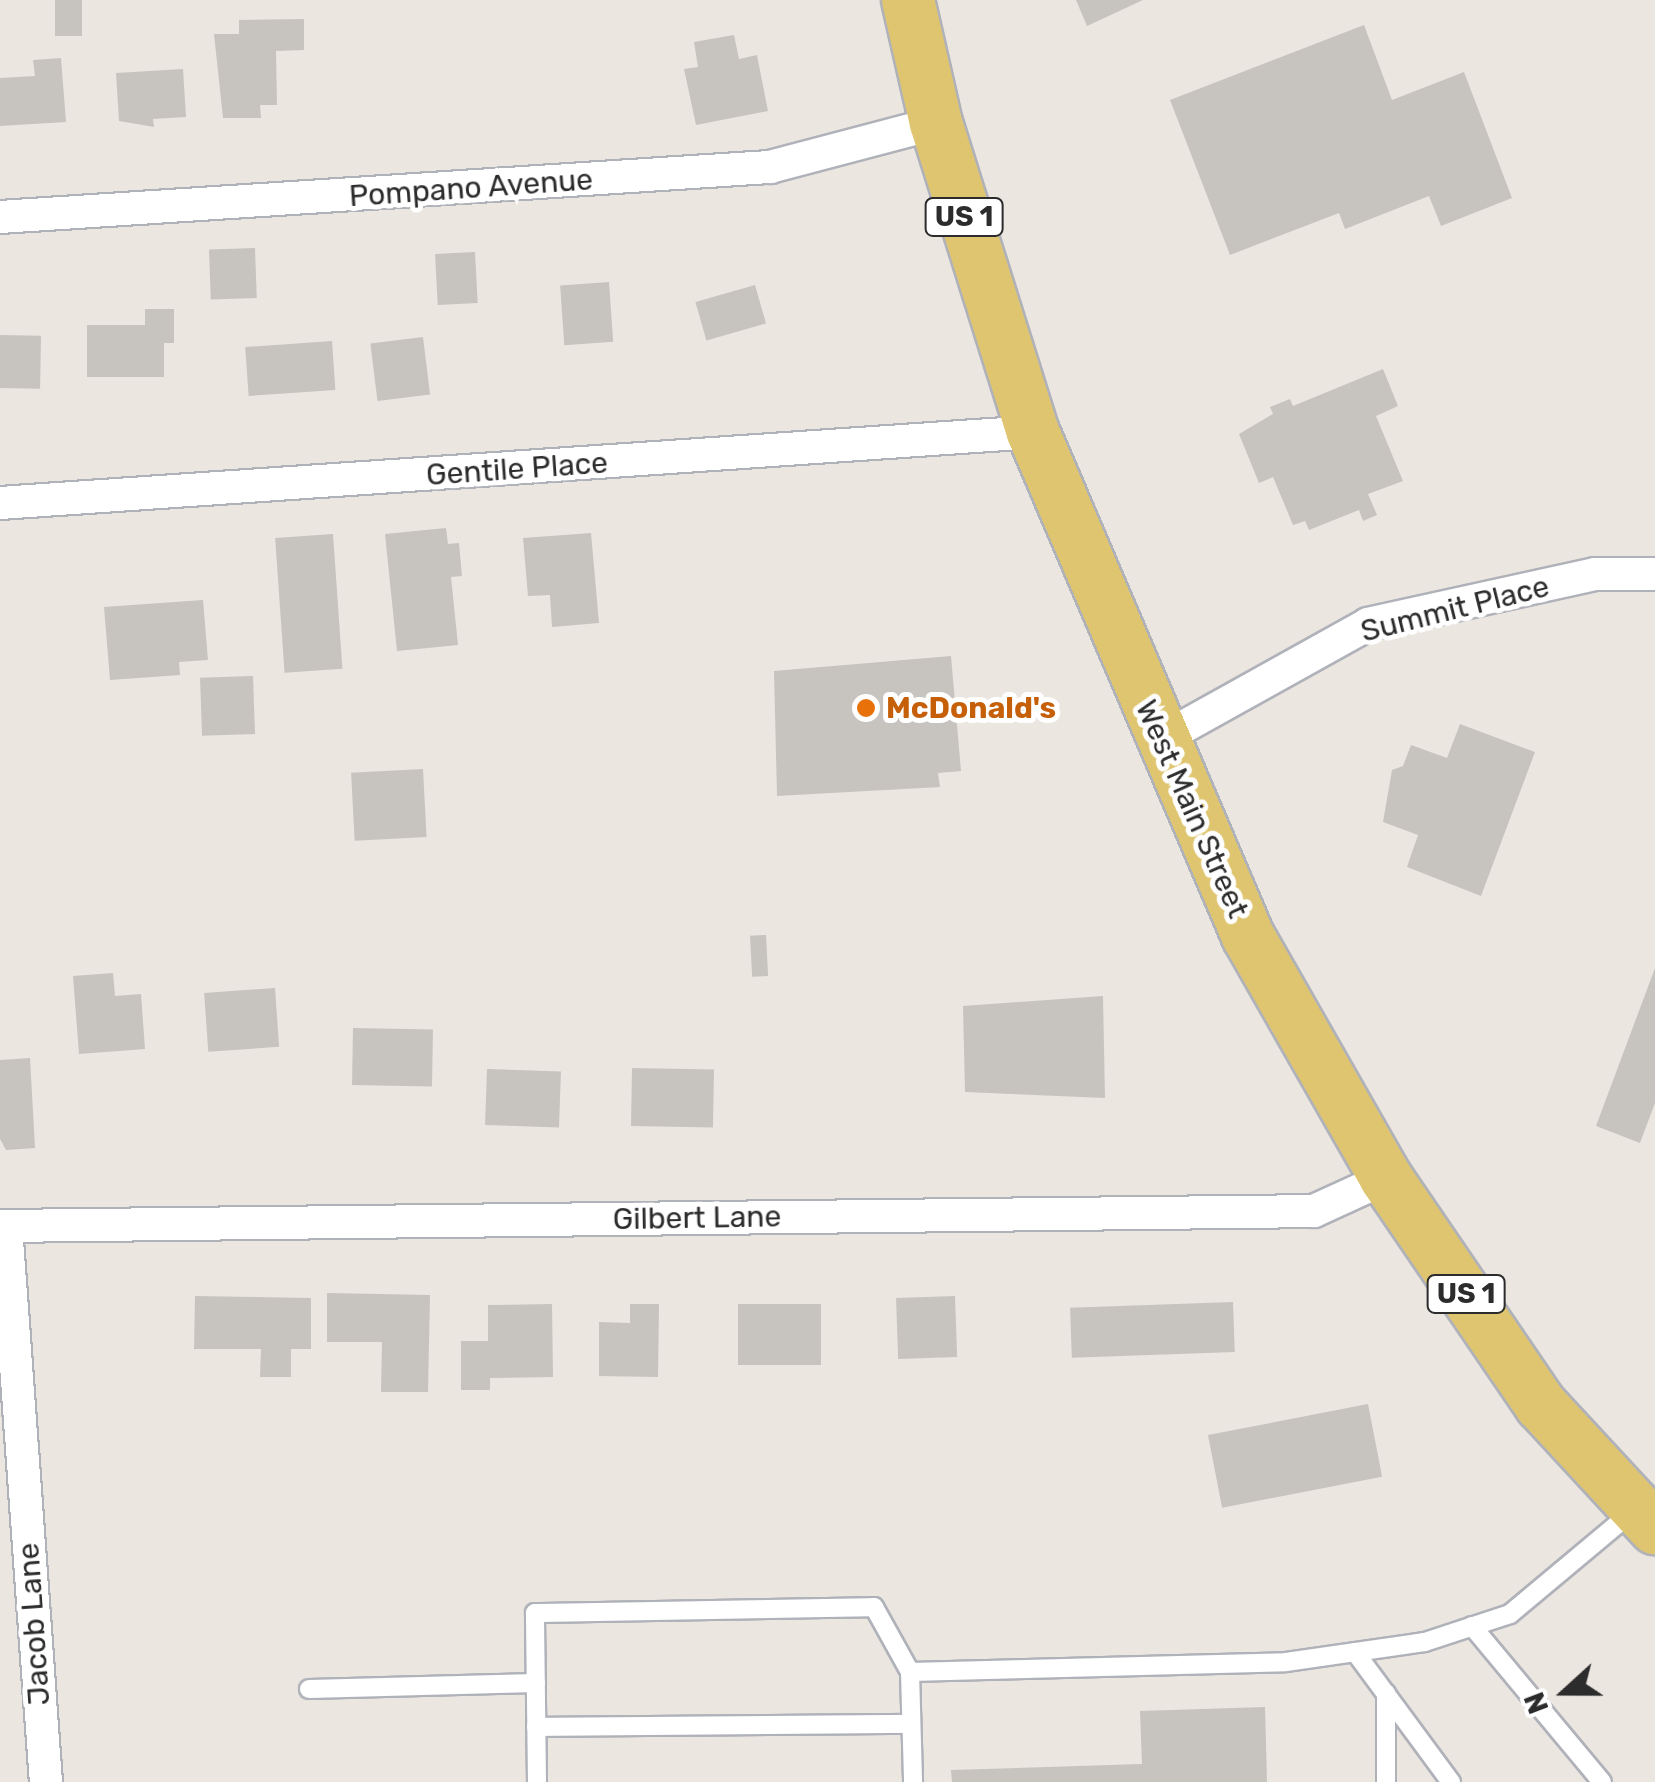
<!DOCTYPE html>
<html>
<head>
<meta charset="utf-8">
<style>
  body { margin:0 }
  #map { position:relative; width:1655px; height:1782px; overflow:hidden; background:#ece6e0; font-family:Rubik,sans-serif }
  div>[style] { position:absolute }
  [style*='--x'] { left:calc(var(--x)*1px); top:calc(var(--y)*1px); width:calc(var(--w)*1px); rotate:calc(var(--a)*1deg) }
  .building>* { inset:0; background:#c7c3bf; transform-origin:0 0 }
  .roads { filter:drop-shadow(2px 0 #b0b2ba) drop-shadow(-2px 0 #b0b2ba) drop-shadow(0 2px #b0b2ba) drop-shadow(0 -2px #b0b2ba) }
  .lane>* { height:18px; margin:-9px; padding:0 9px; transform-origin:9px; border-radius:9px; background:#fff }
  .street>* { height:32px; margin:-16px; padding:0 16px; transform-origin:16px; border-radius:16px; background:#fff }
  .primary>* { height:52px; margin:-26px; padding:0 26px; transform-origin:26px; border-radius:26px; background:#e0c570 }
  .dots>* { width:28px; height:28px; translate:-50% -50%; box-sizing:border-box; border:5px solid #fff; border-radius:50% }
  span { translate:-50% -50%; white-space:nowrap; text-align:center; line-height:1.15; -webkit-text-stroke:10px #fff; paint-order:stroke }
  .shield-label span { padding:2px 8px; background:#fff; border:2px solid; border-radius:8px; -webkit-text-stroke-width:0 }
  .shield-label { font-size:28px; color:#2c2c2c; font-weight:700 }
  .street-label { font-size:30px; color:#2c2c2c }
  .food-label { font-size:30px; color:#c56008; font-weight:700 }
  .left { translate:0 -50%; text-align:left }
  .north { position:absolute; left:1515px; top:1642px; width:100px; height:100px; -webkit-text-stroke:8px #fff; paint-order:stroke; rotate:249deg; font-size:28px; font-weight:700; line-height:40px; text-align:center; color:#2c2c2c }
  .north::after { content:''; display:block; margin:auto; width:35px; height:45px; background:#2c2c2c; clip-path:polygon(50% 0,100% 100%,50% 72%,0 100%) }
</style>
</head>
<body>
<div id="map">
  <div class="building">
    <div style="left:55px;top:0;width:27px;height:36px"></div>
    <div style="clip-path:polygon(1076px 0,1143px 0,1087px 26px)"></div>
    <div style="clip-path:polygon(304px 19px,304px 50px,276px 51px,277px 105px,260px 105px,261px 118px,223px 118px,214px 34px,239px 34px,239px 20px)"></div>
    <div style="clip-path:polygon(1364px 25px,1392px 100px,1464px 72px,1512px 198px,1441px 226px,1429px 196px,1345px 229px,1339px 213px,1230px 255px,1170px 100px)"></div>
    <div style="clip-path:polygon(734px 35px,739px 59px,757px 55px,768px 111px,696px 125px,684px 69px,698px 67px,694px 42px)"></div>
    <div style="clip-path:polygon(61px 58px,66px 122px,0 126px,0 78px,35px 76px,33px 60px)"></div>
    <div style="clip-path:polygon(183px 69px,186px 117px,153px 119px,154px 127px,119px 121px,116px 73px)"></div>
    <div style="left:255px;top:248px;width:50px;height:46px;rotate:88deg"></div>
    <div style="left:475px;top:252px;width:51px;height:40px;rotate:87deg"></div>
    <div style="left:609px;top:282px;width:60px;height:49px;rotate:86deg"></div>
    <div style="left:755px;top:285px;width:40px;height:62px;rotate:74deg"></div>
    <div style="clip-path:polygon(145px 309px,174px 309px,174px 343px,164px 343px,164px 377px,87px 377px,87px 325px,145px 325px)"></div>
    <div style="left:0;top:335px;width:41px;height:53px;rotate:1deg"></div>
    <div style="left:423px;top:337px;width:58px;height:53px;rotate:83deg"></div>
    <div style="left:332px;top:341px;width:49px;height:87px;rotate:86deg"></div>
    <div style="clip-path:polygon(1383px 369px,1398px 406px,1376px 416px,1403px 481px,1368px 494px,1377px 515px,1363px 521px,1359px 510px,1309px 530px,1305px 521px,1293px 525px,1273px 477px,1259px 483px,1239px 434px,1273px 414px,1270px 407px,1290px 399px,1293px 406px)"></div>
    <div style="clip-path:polygon(446px 528px,448px 544px,459px 543px,462px 576px,451px 577px,458px 645px,397px 651px,385px 534px)"></div>
    <div style="clip-path:polygon(591px 533px,599px 623px,552px 627px,550px 595px,528px 596px,523px 538px)"></div>
    <div style="left:333px;top:534px;width:135px;height:58px;rotate:86deg"></div>
    <div style="clip-path:polygon(203px 600px,208px 660px,179px 662px,180px 675px,110px 680px,104px 607px)"></div>
    <div style="clip-path:polygon(951px 656px,961px 771px,938px 773px,940px 787px,777px 796px,774px 671px)"></div>
    <div style="left:253px;top:676px;width:58px;height:53px;rotate:88deg"></div>
    <div style="clip-path:polygon(1460px 724px,1535px 752px,1481px 896px,1407px 867px,1418px 835px,1383px 822px,1392px 770px,1403px 766px,1411px 745px,1447px 758px)"></div>
    <div style="left:423px;top:769px;width:68px;height:72px;rotate:87deg"></div>
    <div style="left:766px;top:935px;width:41px;height:16px;rotate:87deg"></div>
    <div style="clip-path:polygon(1655px 968px,1655px 1103px,1640px 1143px,1596px 1126px)"></div>
    <div style="clip-path:polygon(113px 973px,115px 996px,141px 994px,145px 1049px,79px 1054px,73px 976px)"></div>
    <div style="left:275px;top:988px;width:59px;height:71px;rotate:86deg"></div>
    <div style="clip-path:polygon(1103px 996px,1105px 1098px,965px 1092px,963px 1006px)"></div>
    <div style="left:353px;top:1028px;width:80px;height:57px;rotate:1deg"></div>
    <div style="clip-path:polygon(30px 1058px,35px 1148px,6px 1150px,0 1139px,0 1060px)"></div>
    <div style="left:632px;top:1068px;width:82px;height:58px;rotate:1deg"></div>
    <div style="left:487px;top:1069px;width:74px;height:56px;rotate:2deg"></div>
    <div style="clip-path:polygon(327px 1293px,430px 1295px,428px 1392px,381px 1392px,382px 1342px,327px 1342px)"></div>
    <div style="clip-path:polygon(195px 1296px,311px 1298px,311px 1349px,291px 1349px,291px 1377px,260px 1377px,261px 1349px,194px 1349px)"></div>
    <div style="left:955px;top:1296px;width:61px;height:59px;rotate:88deg"></div>
    <div style="left:1233px;top:1302px;width:50px;height:163px;rotate:88deg"></div>
    <div style="clip-path:polygon(552px 1304px,553px 1377px,490px 1378px,490px 1390px,461px 1390px,461px 1341px,488px 1341px,488px 1305px)"></div>
    <div style="clip-path:polygon(630px 1304px,659px 1304px,658px 1377px,599px 1376px,599px 1322px,630px 1323px)"></div>
    <div style="left:738px;top:1304px;width:83px;height:61px"></div>
    <div style="left:1368px;top:1404px;width:74px;height:163px;rotate:79deg"></div>
    <div style="clip-path:polygon(1265px 1707px,1267px 1782px,952px 1782px,951px 1770px,1142px 1764px,1140px 1711px)"></div>
  </div>
  <div class="roads">
    <div class="lane">
      <div style="--x:1472;--y:1626;--w:203;--a:50.2"></div>
      <div style="--x:1355;--y:1652;--w:162;--a:53.6"></div>
      <div style="--x:910;--y:1672;--w:376;--a:-1.5"></div>
      <div style="--x:1286;--y:1662;--w:140;--a:-8.2"></div>
      <div style="--x:1425;--y:1642;--w:89;--a:-18.2"></div>
      <div style="--x:1510;--y:1614;--w:159;--a:-39.9"></div>
      <div style="--x:309;--y:1689;--w:227;--a:-1.5"></div>
      <div style="--x:1386;--y:1693;--w:89;--a:90"></div>
      <div style="--x:536;--y:1727;--w:375;--a:-0.5"></div>
      <div style="--x:537;--y:1782;--w:169;--a:-90.7"></div>
      <div style="--x:535;--y:1613;--w:339;--a:-1"></div>
      <div style="--x:874;--y:1607;--w:74;--a:61"></div>
      <div style="--x:910;--y:1672;--w:110;--a:88.4"></div>
    </div>
    <div class="street">
      <div style="--x:0;--y:217;--w:772;--a:-3.72"></div>
      <div style="--x:770;--y:167;--w:172;--a:-14.8"></div>
      <div style="--x:0;--y:503;--w:1035;--a:-3.93"></div>
      <div style="--x:1160;--y:740;--w:238;--a:-29.1"></div>
      <div style="--x:1368;--y:624;--w:232;--a:-12.4"></div>
      <div style="--x:1595;--y:574;--w:60;--a:0"></div>
      <div style="--x:0;--y:1226;--w:1314;--a:-0.65"></div>
      <div style="--x:1314;--y:1211;--w:79;--a:-24.6"></div>
      <div style="--x:6;--y:1226;--w:557;--a:85.89"></div>
    </div>
    <div class="primary">
      <div style="--x:908;--y:0;--w:126;--a:77.2"></div>
      <div style="--x:936;--y:123;--w:324;--a:72.6"></div>
      <div style="--x:1033;--y:432;--w:548;--a:66.9"></div>
      <div style="--x:1248;--y:936;--w:279;--a:60.3"></div>
      <div style="--x:1386;--y:1178;--w:275;--a:55.7"></div>
      <div style="--x:1541;--y:1405;--w:168;--a:47.2"></div>
    </div>
  </div>
  <div class="dots">
    <div style="left:866px;top:708px;background:#e8710a"></div>
  </div>
  <div class="shield-label">
    <span style="left:964px;top:217px">US 1</span>
    <span style="left:1466px;top:1294px">US 1</span>
  </div>
  <div class="street-label">
    <span style="left:471px;top:188px;rotate:-4deg">Pompano Avenue</span>
    <span style="left:517px;top:469px;rotate:-4deg">Gentile Place</span>
    <span style="left:1455px;top:609px;rotate:-14deg">Summit Place</span>
    <span style="left:1192px;top:809px;rotate:66deg">West Main Street</span>
    <span style="left:697px;top:1218px;rotate:-1deg">Gilbert Lane</span>
    <span style="left:34px;top:1624px;rotate:-94deg">Jacob Lane</span>
  </div>
  <div class="food-label">
    <span class="left" style="left:886px;top:708px">McDonald's</span>
  </div>
  <div class="north">N</div>
</div>
</body>
</html>
